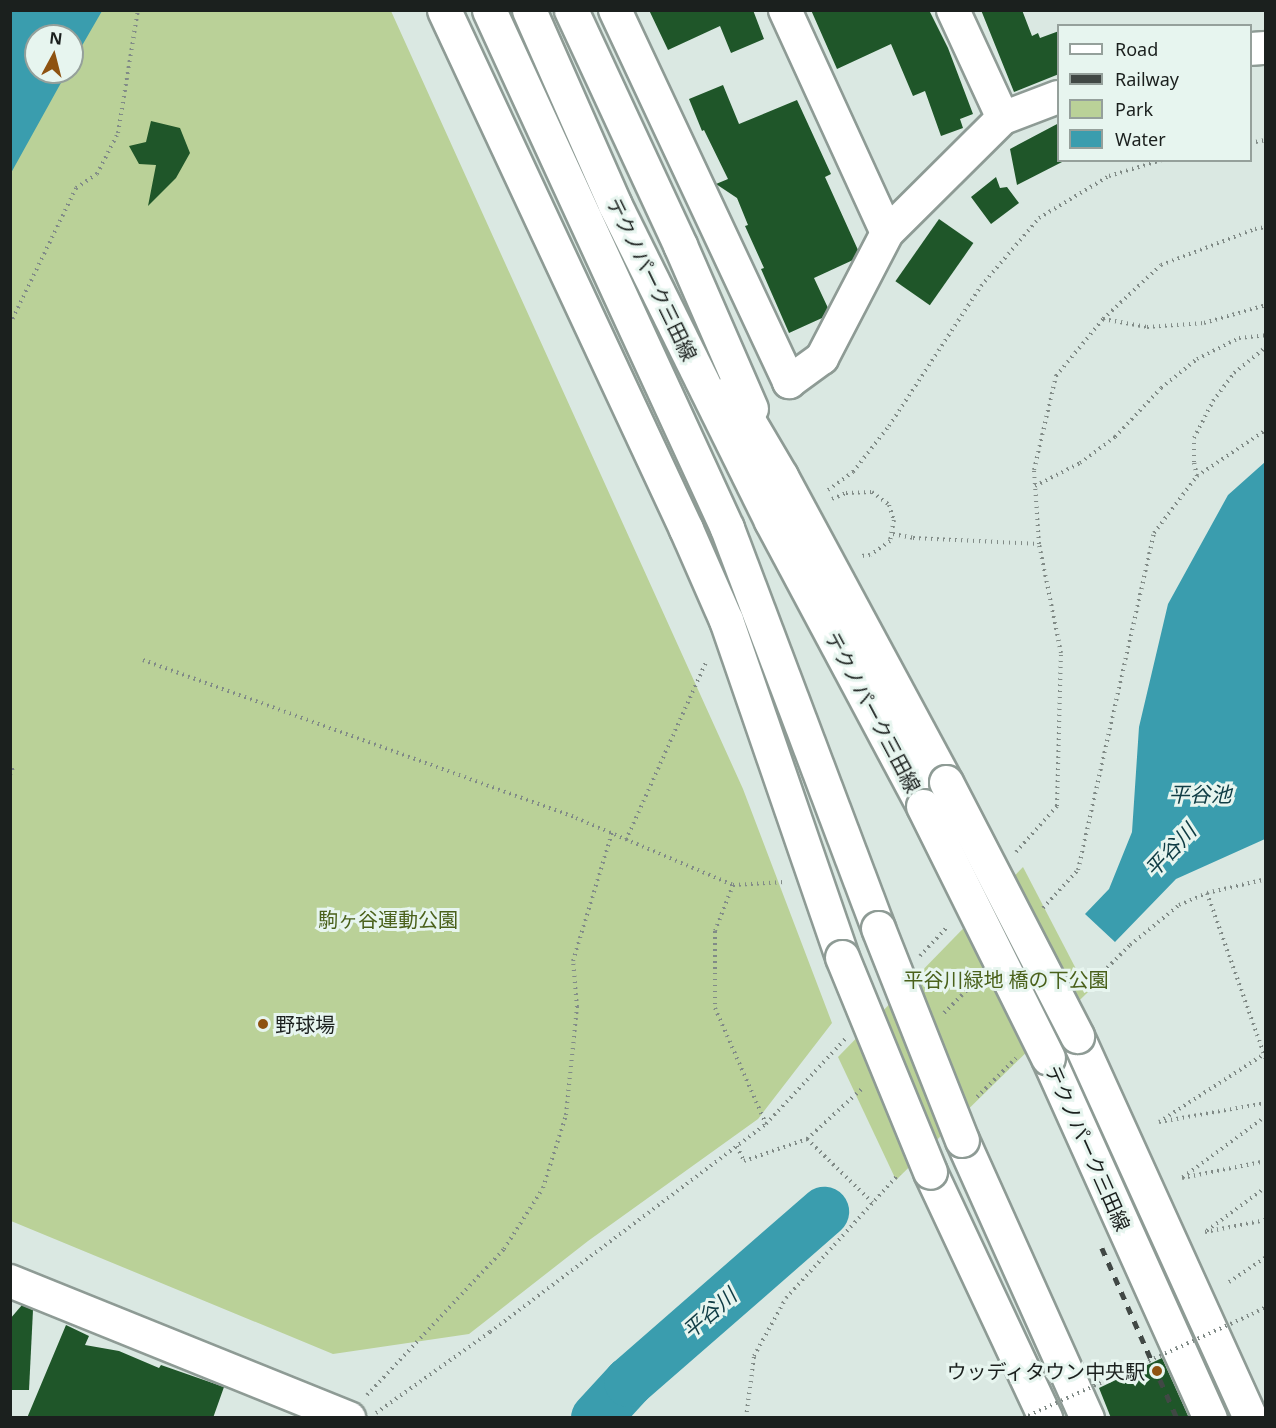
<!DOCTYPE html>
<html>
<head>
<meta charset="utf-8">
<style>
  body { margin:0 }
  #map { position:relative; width:1276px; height:1428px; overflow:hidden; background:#dae8e2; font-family:"Noto Sans","Noto Sans JP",sans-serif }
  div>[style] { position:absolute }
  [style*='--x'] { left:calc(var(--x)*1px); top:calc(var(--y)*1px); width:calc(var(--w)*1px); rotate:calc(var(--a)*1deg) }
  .green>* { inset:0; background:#bad198 }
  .water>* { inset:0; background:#3a9dae }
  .river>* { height:50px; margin:-25px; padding:0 25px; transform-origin:25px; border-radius:25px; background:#3a9dae }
  .building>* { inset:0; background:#1f5629; transform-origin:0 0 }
  .path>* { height:4px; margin-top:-2px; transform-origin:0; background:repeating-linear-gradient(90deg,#818b87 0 1.5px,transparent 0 6px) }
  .roads { filter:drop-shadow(2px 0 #8e9b95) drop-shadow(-2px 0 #8e9b95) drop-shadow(0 2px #8e9b95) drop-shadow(0 -2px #8e9b95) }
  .minor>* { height:32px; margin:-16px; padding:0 16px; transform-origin:16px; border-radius:16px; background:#fff }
  .secondary>* { height:33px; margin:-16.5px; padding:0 16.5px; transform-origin:16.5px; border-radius:16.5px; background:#fff }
  .rail>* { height:4.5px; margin-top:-2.25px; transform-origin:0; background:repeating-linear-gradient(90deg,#414845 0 8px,transparent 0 16px) }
  .path-bridge>* { height:4px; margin-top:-2px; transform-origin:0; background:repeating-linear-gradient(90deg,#818b87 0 1.5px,transparent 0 6px) }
  .bridges { filter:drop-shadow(2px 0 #8e9b95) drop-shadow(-2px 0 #8e9b95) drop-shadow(0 2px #8e9b95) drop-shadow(0 -2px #8e9b95) }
  .secondary-bridge>* { height:33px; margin:-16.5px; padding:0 16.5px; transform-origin:16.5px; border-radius:16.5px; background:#fff }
  .dots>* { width:16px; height:16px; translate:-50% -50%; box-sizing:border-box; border:3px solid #e7f5ef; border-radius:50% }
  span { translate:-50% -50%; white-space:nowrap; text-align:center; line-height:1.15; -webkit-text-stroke:6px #e7f5ef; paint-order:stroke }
  .street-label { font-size:20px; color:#1b201e }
  .park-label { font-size:20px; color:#4a611b }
  .poi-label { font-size:20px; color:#1b201e }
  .left { translate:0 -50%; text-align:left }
  .right { translate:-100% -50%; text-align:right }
  .water-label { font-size:21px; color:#0f3c44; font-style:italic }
  .frame { position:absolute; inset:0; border:12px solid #1b201e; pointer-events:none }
  .legend { position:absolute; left:1057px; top:24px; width:195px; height:138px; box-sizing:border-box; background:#e7f5ef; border:2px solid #95a09b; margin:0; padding:8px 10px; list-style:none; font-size:18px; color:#1b201e }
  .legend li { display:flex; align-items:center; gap:12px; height:30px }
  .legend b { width:30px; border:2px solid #95a09b }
  .north { position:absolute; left:24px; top:24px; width:60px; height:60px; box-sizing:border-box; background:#e7f5ef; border:2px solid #95a09b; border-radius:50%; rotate:7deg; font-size:16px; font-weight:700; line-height:24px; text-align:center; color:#1b201e }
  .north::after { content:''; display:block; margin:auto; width:21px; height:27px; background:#8e5210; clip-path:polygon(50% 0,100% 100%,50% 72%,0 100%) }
</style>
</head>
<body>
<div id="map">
  <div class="green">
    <div style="clip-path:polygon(evenodd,11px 11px,391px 11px,743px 789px,832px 1023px,758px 1119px,588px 1241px,469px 1334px,333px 1354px,11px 1221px,11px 11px,36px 36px,72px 36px,72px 72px,36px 72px,36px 36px)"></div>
    <div style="clip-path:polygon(1023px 867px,1088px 992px,896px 1180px,838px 1057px)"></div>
  </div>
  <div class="water">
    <div style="clip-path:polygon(11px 10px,102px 11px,72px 63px,72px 36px,36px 36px,36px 72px,67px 72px,11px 173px)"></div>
    <div style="clip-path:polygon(1265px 462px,1265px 839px,1176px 879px,1115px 942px,1085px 914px,1109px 889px,1132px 832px,1139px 727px,1168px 604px,1228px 495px)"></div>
  </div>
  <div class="river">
    <div style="--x:596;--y:1418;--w:49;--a:-47.5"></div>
    <div style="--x:629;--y:1382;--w:259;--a:-41.1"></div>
  </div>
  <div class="building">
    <div style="clip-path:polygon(649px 10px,753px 10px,764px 39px,731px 53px,720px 26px,668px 50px)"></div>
    <div style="clip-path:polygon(811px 10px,929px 10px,948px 48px,973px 114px,960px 119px,963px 128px,941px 136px,925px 91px,913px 96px,891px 44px,837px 69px)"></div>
    <div style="clip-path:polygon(981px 10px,1022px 10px,1032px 36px,1038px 33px,1040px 38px,1059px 31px,1059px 74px,1014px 92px)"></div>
    <div style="clip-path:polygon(723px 85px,739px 124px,797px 100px,831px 174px,825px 177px,858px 250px,853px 260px,814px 278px,828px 308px,822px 318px,789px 333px,761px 269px,764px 268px,745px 226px,748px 225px,737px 198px,716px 184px,728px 179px,704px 130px,702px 131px,689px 99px)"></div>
    <div style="clip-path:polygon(151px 121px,180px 128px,190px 153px,176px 178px,148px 206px,156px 165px,139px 164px,129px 146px,146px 142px)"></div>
    <div style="clip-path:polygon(1059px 123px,1059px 160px,1064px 161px,1017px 185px,1010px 149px)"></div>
    <div style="clip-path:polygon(996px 177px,1000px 188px,1007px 187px,1019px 203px,991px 224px,971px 197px)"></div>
    <div style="left:939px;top:219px;width:42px;height:76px;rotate:35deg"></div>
    <div style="clip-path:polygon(22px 1305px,33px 1310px,29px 1390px,10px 1390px,10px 1319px)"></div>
    <div style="clip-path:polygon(66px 1325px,89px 1336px,85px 1345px,119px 1351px,159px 1368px,161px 1365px,224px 1387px,213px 1418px,27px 1418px)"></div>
    <div style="clip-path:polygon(1162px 1358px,1189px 1418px,1111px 1418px,1099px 1388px)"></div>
  </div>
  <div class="path">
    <div style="--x:1250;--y:143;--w:16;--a:-11"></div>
    <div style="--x:1103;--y:319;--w:45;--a:10.3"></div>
    <div style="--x:1147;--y:327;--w:57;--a:-4"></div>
    <div style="--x:1204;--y:323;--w:65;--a:-16.2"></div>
    <div style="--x:10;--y:324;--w:151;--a:-64.1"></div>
    <div style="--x:76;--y:188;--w:25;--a:-34"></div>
    <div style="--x:97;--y:174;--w:46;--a:-62.9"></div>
    <div style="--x:118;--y:133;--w:125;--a:-80.8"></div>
    <div style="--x:1197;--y:476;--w:14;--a:-102"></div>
    <div style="--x:1194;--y:462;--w:24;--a:-90"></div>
    <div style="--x:1194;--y:438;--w:42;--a:-62.8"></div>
    <div style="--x:1213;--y:401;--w:35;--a:-53"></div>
    <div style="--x:1234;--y:373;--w:41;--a:-39.1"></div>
    <div style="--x:1035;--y:486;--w:51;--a:-27.1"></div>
    <div style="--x:1080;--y:463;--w:44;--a:-36.6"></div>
    <div style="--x:1115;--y:437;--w:67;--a:-46.8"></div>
    <div style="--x:1161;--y:388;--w:46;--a:-38.9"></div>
    <div style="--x:1197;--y:359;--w:47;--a:-26.6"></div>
    <div style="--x:1239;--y:338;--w:27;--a:-6"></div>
    <div style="--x:828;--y:490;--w:31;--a:-36"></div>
    <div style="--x:853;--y:472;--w:58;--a:-52"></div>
    <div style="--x:889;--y:426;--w:168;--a:-56.7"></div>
    <div style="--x:981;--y:286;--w:89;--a:-49.5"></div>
    <div style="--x:1039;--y:218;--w:82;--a:-31"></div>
    <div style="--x:1109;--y:176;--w:55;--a:-16.8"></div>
    <div style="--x:832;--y:499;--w:15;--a:-23"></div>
    <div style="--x:846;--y:493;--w:26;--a:-2"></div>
    <div style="--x:872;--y:492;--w:21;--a:37"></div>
    <div style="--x:889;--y:505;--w:16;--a:72"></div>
    <div style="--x:894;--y:520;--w:21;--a:101"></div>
    <div style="--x:890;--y:541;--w:24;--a:145"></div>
    <div style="--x:870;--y:555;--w:9;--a:174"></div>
    <div style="--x:893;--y:534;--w:20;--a:11"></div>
    <div style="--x:913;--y:538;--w:126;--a:2.7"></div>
    <div style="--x:143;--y:660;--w:461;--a:20"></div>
    <div style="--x:576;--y:818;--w:171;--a:23.1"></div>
    <div style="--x:733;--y:885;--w:51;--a:-3.4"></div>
    <div style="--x:10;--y:775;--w:11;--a:-68"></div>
    <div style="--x:626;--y:840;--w:197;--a:-65.8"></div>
    <div style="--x:1016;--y:852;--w:62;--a:-48.3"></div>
    <div style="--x:1057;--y:806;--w:153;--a:-88.5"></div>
    <div style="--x:1061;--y:653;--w:111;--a:-101.4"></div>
    <div style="--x:1039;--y:544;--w:74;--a:-93.9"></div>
    <div style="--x:1034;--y:470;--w:97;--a:-76.8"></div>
    <div style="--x:1056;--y:376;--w:74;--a:-50.5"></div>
    <div style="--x:1103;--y:319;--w:79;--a:-43"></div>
    <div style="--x:1161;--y:265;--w:101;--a:-21"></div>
    <div style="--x:1255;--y:229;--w:11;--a:-10"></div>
    <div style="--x:733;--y:885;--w:49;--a:111.4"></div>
    <div style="--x:715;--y:931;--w:77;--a:90"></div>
    <div style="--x:715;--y:1008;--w:127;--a:66.3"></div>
    <div style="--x:1207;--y:893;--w:177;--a:70.5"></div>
    <div style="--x:1043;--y:908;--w:52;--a:-47.4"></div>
    <div style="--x:1078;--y:870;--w:345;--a:-77.3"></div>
    <div style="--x:1154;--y:533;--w:71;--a:-53"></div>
    <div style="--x:1197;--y:476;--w:83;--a:-33.7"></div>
    <div style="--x:920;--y:956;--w:41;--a:-47"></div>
    <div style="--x:1086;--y:989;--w:62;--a:-45"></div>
    <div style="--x:1130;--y:945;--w:63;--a:-39.2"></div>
    <div style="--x:1179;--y:905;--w:30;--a:-23"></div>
    <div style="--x:1207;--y:893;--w:61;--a:-13.3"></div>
    <div style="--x:944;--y:1013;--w:47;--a:-45"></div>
    <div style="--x:1266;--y:1053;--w:127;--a:147.2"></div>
    <div style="--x:1159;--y:1122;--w:109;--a:-10.1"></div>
    <div style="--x:977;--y:1097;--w:55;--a:-45"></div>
    <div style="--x:1266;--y:1116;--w:104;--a:143.6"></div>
    <div style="--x:1182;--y:1178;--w:86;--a:-11.4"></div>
    <div style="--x:807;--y:1139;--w:77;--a:-42.4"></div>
    <div style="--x:737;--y:1146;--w:17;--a:65"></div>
    <div style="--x:744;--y:1161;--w:67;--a:-19.2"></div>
    <div style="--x:807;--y:1139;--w:91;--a:44.1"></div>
    <div style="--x:1266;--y:1187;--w:76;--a:143.6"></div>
    <div style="--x:1205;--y:1232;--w:62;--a:-11.1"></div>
    <div style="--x:1229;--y:1282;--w:45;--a:-34"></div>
    <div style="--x:1252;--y:1314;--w:16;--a:-27"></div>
    <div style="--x:367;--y:1395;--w:200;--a:-46.8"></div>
    <div style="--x:504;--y:1249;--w:72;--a:-57.4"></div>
    <div style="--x:543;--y:1188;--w:77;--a:-72.5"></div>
    <div style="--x:566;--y:1115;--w:109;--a:-84.2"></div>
    <div style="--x:577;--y:1007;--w:46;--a:-95"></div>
    <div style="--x:573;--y:961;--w:134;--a:-73.1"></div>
    <div style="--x:376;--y:1413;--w:140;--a:-35.4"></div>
    <div style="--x:490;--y:1332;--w:346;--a:-37"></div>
    <div style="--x:766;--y:1124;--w:116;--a:-47.1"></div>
    <div style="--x:746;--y:1418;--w:63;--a:-82.6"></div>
    <div style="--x:754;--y:1356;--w:66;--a:-61.1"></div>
    <div style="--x:786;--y:1298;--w:168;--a:-47.7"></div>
  </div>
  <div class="roads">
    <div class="minor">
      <div style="--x:615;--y:10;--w:411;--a:64.9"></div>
      <div style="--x:789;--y:382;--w:41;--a:-36"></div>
      <div style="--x:822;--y:358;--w:141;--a:-62.5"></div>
      <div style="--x:887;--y:233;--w:163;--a:-44.8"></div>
      <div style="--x:1003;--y:118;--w:59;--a:-20.9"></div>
      <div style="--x:785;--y:10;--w:245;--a:65.4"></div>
      <div style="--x:953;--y:10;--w:119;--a:65.2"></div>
      <div style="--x:1250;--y:49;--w:16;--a:-4"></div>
      <div style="--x:10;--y:1281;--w:366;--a:22"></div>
    </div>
    <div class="secondary">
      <div style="--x:444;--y:10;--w:573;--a:65"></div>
      <div style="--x:686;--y:529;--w:99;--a:66.3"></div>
      <div style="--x:726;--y:620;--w:356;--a:71"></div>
      <div style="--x:489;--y:10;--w:570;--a:65.32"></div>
      <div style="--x:727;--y:528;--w:428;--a:69.3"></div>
      <div style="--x:529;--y:10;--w:213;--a:66.2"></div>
      <div style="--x:615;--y:205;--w:352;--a:63.7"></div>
      <div style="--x:771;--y:521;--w:323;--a:61.9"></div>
      <div style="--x:571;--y:10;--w:259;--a:65.1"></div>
      <div style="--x:680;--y:245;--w:178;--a:66.5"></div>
      <div style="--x:731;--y:391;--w:99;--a:59.5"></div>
      <div style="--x:781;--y:476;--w:348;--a:61.7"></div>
      <div style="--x:1077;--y:1036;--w:419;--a:65.6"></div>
      <div style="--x:1048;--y:1058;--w:395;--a:65.8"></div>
      <div style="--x:962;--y:1140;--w:305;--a:65.8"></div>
      <div style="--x:930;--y:1172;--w:272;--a:64.9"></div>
    </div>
  </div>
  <div class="rail">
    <div style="--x:1102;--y:1248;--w:186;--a:66.2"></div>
  </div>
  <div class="path-bridge">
    <div style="--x:1023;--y:1418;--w:252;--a:-24.4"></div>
  </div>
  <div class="bridges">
    <div class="secondary-bridge">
      <div style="--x:946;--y:782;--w:286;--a:62.7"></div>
      <div style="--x:923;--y:806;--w:281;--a:63.6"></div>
      <div style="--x:878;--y:928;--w:228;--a:68.4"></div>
      <div style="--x:842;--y:957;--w:232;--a:67.7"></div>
    </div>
  </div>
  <div class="dots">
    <div style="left:263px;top:1024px;background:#8e5210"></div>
    <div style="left:1157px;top:1371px;background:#8e5210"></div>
  </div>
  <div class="street-label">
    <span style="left:652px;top:279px;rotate:64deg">テクノパーク三田線</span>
    <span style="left:873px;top:712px;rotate:62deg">テクノパーク三田線</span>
    <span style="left:1088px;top:1148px;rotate:66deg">テクノパーク三田線</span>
  </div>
  <div class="park-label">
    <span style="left:388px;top:919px">駒ヶ谷運動公園</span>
    <span style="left:1006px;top:979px">平谷川緑地 橋の下公園</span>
  </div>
  <div class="poi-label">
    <span class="left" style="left:275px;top:1024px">野球場</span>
    <span class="right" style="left:1145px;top:1371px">ウッディタウン中央駅</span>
  </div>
  <div class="water-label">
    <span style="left:1200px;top:794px">平谷池</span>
    <span style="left:1170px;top:850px;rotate:-47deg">平谷川</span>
    <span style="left:709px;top:1313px;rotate:-41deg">平谷川</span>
  </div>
  <div class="frame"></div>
  <ul class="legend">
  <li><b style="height:8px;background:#fff"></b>Road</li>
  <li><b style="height:8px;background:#414845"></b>Railway</li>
  <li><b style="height:16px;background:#bad198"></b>Park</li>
  <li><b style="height:16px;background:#3a9dae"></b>Water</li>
  </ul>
  <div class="north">N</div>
</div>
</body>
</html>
